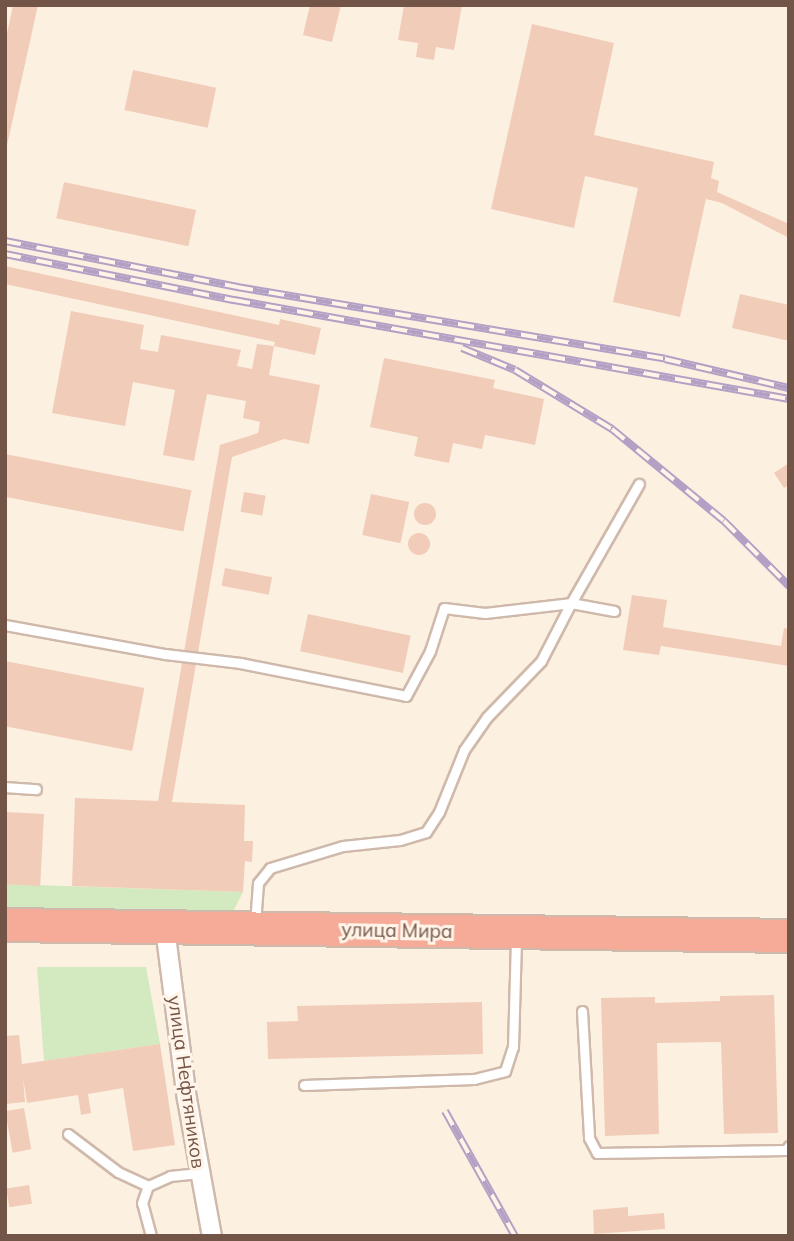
<!DOCTYPE html>
<html>
<head>
<meta charset="utf-8">
<style>
  body { margin:0 }
  #map { position:relative; width:794px; height:1241px; overflow:hidden; background:#fcf0e1; font-family:Mulish,sans-serif }
  div>[style] { position:absolute }
  [style*='--x'] { left:calc(var(--x)*1px); top:calc(var(--y)*1px); width:calc(var(--w)*1px); rotate:calc(var(--a)*1deg) }
  .green>* { inset:0; background:#d3e9c0 }
  .building>* { inset:0; background:#f1ccb9; transform-origin:0 0 }
  .round { border-radius:50% }
  .roads { filter:drop-shadow(2px 0 #cfb9ab) drop-shadow(-2px 0 #cfb9ab) drop-shadow(0 2px #cfb9ab) drop-shadow(0 -2px #cfb9ab) }
  .lane>* { height:9px; margin:-4.5px; padding:0 4.5px; transform-origin:4.5px; border-radius:4.5px; background:#fff }
  .street>* { height:18px; margin:-9px; padding:0 9px; transform-origin:9px; border-radius:9px; background:#fff }
  .highway>* { height:32px; margin:-16px; padding:0 16px; transform-origin:16px; border-radius:16px; background:#f6ab98 }
  .rail>* { height:8px; margin-top:-4px; transform-origin:0; background:repeating-linear-gradient(90deg,#fff4e7 0 16px,#b2a1c4 0 32px); box-sizing:border-box; border-block:2px solid #b2a1c4 }
  span { translate:-50% -50%; white-space:nowrap; text-align:center; line-height:1.15; -webkit-text-stroke:6px #fff4e7; paint-order:stroke }
  .street-label { font-size:19px; color:#735548 }
  .frame { position:absolute; inset:0; border:7px solid #735548; pointer-events:none }
</style>
</head>
<body>
<div id="map">
  <div class="green">
    <div style="clip-path:polygon(5px 884px,243px 892px,232px 914px,5px 909px)"></div>
    <div style="clip-path:polygon(37px 967px,146px 967px,160px 1044px,44px 1061px)"></div>
  </div>
  <div class="building">
    <div style="clip-path:polygon(13px 5px,38px 5px,6px 150px,5px 43px)"></div>
    <div style="clip-path:polygon(310px 5px,341px 5px,332px 42px,303px 35px)"></div>
    <div style="clip-path:polygon(404px 5px,462px 5px,454px 50px,436px 47px,434px 60px,416px 57px,418px 43px,398px 40px)"></div>
    <div style="clip-path:polygon(532px 24px,614px 43px,594px 135px,714px 162px,711px 178px,719px 181px,717px 192px,789px 224px,789px 238px,722px 203px,706px 199px,680px 317px,613px 302px,638px 188px,585px 176px,574px 228px,491px 209px)"></div>
    <div style="left:133px;top:70px;width:85px;height:41px;rotate:12deg"></div>
    <div style="left:64px;top:182px;width:135px;height:37px;rotate:12deg"></div>
    <div style="clip-path:polygon(5px 266px,279px 325px,280px 319px,321px 328px,315px 355px,274px 346px,275px 342px,5px 284px)"></div>
    <div style="clip-path:polygon(740px 294px,789px 305px,789px 341px,732px 328px)"></div>
    <div style="clip-path:polygon(71px 311px,144px 325px,140px 349px,158px 352px,161px 335px,241px 350px,237px 366px,252px 369px,257px 344px,274px 346px,269px 375px,320px 385px,309px 444px,284px 439px,232px 457px,172px 802px,245px 805px,244px 841px,253px 841px,252px 862px,245px 861px,243px 892px,72px 886px,75px 798px,158px 801px,220px 445px,258px 433px,260px 422px,243px 418px,246px 401px,207px 394px,194px 461px,163px 455px,175px 390px,133px 382px,125px 426px,52px 413px)"></div>
    <div style="clip-path:polygon(384px 358px,495px 380px,493px 388px,544px 399px,535px 445px,485px 435px,482px 449px,453px 443px,449px 463px,414px 456px,418px 437px,370px 427px)"></div>
    <div style="left:5px;top:454px;width:190px;height:42px;rotate:11deg"></div>
    <div style="clip-path:polygon(789px 463px,789px 485px,784px 488px,774px 473px)"></div>
    <div style="left:244px;top:492px;width:22px;height:20px;rotate:10deg"></div>
    <div style="left:371px;top:494px;width:39px;height:42px;rotate:12deg"></div>
    <div class="round" style="left:414px;top:503px;width:22px;height:22px"></div>
    <div class="round" style="left:408px;top:533px;width:22px;height:22px"></div>
    <div style="left:225px;top:568px;width:48px;height:18px;rotate:11deg"></div>
    <div style="clip-path:polygon(632px 595px,667px 600px,663px 627px,781px 646px,784px 628px,789px 629px,789px 666px,661px 646px,659px 655px,623px 650px)"></div>
    <div style="left:308px;top:614px;width:105px;height:38px;rotate:12deg"></div>
    <div style="left:5px;top:661px;width:142px;height:64px;rotate:11deg"></div>
    <div style="left:5px;top:812px;width:39px;height:72px;rotate:3deg"></div>
    <div style="clip-path:polygon(774px 995px,778px 1133px,724px 1134px,721px 1042px,657px 1043px,659px 1134px,605px 1136px,601px 998px,655px 997px,655px 1003px,720px 1001px,720px 996px)"></div>
    <div style="clip-path:polygon(482px 1002px,483px 1054px,268px 1059px,267px 1022px,298px 1021px,297px 1006px)"></div>
    <div style="clip-path:polygon(19px 1035px,22px 1064px,160px 1044px,175px 1145px,133px 1151px,123px 1088px,88px 1094px,91px 1113px,81px 1115px,78px 1095px,27px 1103px,23px 1078px,25px 1102px,5px 1104px,5px 1036px)"></div>
    <div style="left:24px;top:1108px;width:42px;height:19px;rotate:80deg"></div>
    <div style="left:29px;top:1185px;width:19px;height:23px;rotate:81deg"></div>
    <div style="clip-path:polygon(628px 1207px,628px 1216px,664px 1213px,665px 1229px,594px 1234px,593px 1210px)"></div>
  </div>
  <div class="roads">
    <div class="lane">
      <div style="--x:5;--y:625;--w:163;--a:10.3"></div>
      <div style="--x:165;--y:654;--w:76;--a:6.8"></div>
      <div style="--x:240;--y:663;--w:169;--a:11.2"></div>
      <div style="--x:406;--y:696;--w:51;--a:-61.9"></div>
      <div style="--x:430;--y:651;--w:45;--a:-72"></div>
      <div style="--x:444;--y:608;--w:41;--a:7"></div>
      <div style="--x:485;--y:613;--w:87;--a:-6.6"></div>
      <div style="--x:571;--y:603;--w:137;--a:-60.3"></div>
      <div style="--x:5;--y:787;--w:31;--a:4"></div>
      <div style="--x:255;--y:924;--w:41;--a:-85.8"></div>
      <div style="--x:258;--y:883;--w:19;--a:-51"></div>
      <div style="--x:270;--y:868;--w:76;--a:-16.8"></div>
      <div style="--x:343;--y:846;--w:57;--a:-6"></div>
      <div style="--x:400;--y:840;--w:27;--a:-17"></div>
      <div style="--x:426;--y:832;--w:24;--a:-57"></div>
      <div style="--x:439;--y:812;--w:67;--a:-68"></div>
      <div style="--x:464;--y:750;--w:40;--a:-55.1"></div>
      <div style="--x:487;--y:717;--w:78;--a:-46"></div>
      <div style="--x:541;--y:661;--w:65;--a:-62.7"></div>
      <div style="--x:571;--y:603;--w:44;--a:10.5"></div>
      <div style="--x:582;--y:1011;--w:127;--a:86.8"></div>
      <div style="--x:589;--y:1138;--w:17;--a:62"></div>
      <div style="--x:597;--y:1153;--w:189;--a:-0.9"></div>
      <div style="--x:786;--y:1150;--w:5;--a:-53"></div>
      <div style="--x:304;--y:1085;--w:170;--a:-2"></div>
      <div style="--x:474;--y:1079;--w:32;--a:-14"></div>
      <div style="--x:505;--y:1071;--w:25;--a:-72"></div>
      <div style="--x:513;--y:1047;--w:109;--a:-88.4"></div>
      <div style="--x:68;--y:1134;--w:63;--a:37.2"></div>
      <div style="--x:118;--y:1172;--w:33;--a:25"></div>
      <div style="--x:151;--y:1236;--w:34;--a:-105"></div>
      <div style="--x:142;--y:1203;--w:18;--a:-71"></div>
      <div style="--x:148;--y:1186;--w:24;--a:-24"></div>
      <div style="--x:170;--y:1176;--w:29;--a:-6"></div>
    </div>
    <div class="street">
      <div style="--x:165;--y:928;--w:172;--a:82.7"></div>
      <div style="--x:187;--y:1099;--w:139;--a:79.7"></div>
    </div>
    <div class="highway">
      <div style="--x:5;--y:925;--w:784;--a:0.8"></div>
    </div>
  </div>
  <div class="rail">
    <div style="--x:5;--y:241;--w:237;--a:11.2"></div>
    <div style="--x:237;--y:287;--w:434;--a:9.5"></div>
    <div style="--x:665;--y:359;--w:127;--a:13.2"></div>
    <div style="--x:5;--y:254;--w:234;--a:11.4"></div>
    <div style="--x:234;--y:300;--w:564;--a:10.11"></div>
    <div style="--x:462;--y:348;--w:57;--a:22.5"></div>
    <div style="--x:515;--y:370;--w:114;--a:31.3"></div>
    <div style="--x:612;--y:429;--w:145;--a:39.4"></div>
    <div style="--x:724;--y:521;--w:92;--a:45"></div>
    <div style="--x:445;--y:1111;--w:143;--a:60.8"></div>
  </div>
  <div class="street-label">
    <span style="left:397px;top:931px;rotate:1deg">улица Мира</span>
    <span style="left:186px;top:1082px;rotate:82deg">улица Нефтяников</span>
  </div>
  <div class="frame"></div>
</div>
</body>
</html>
